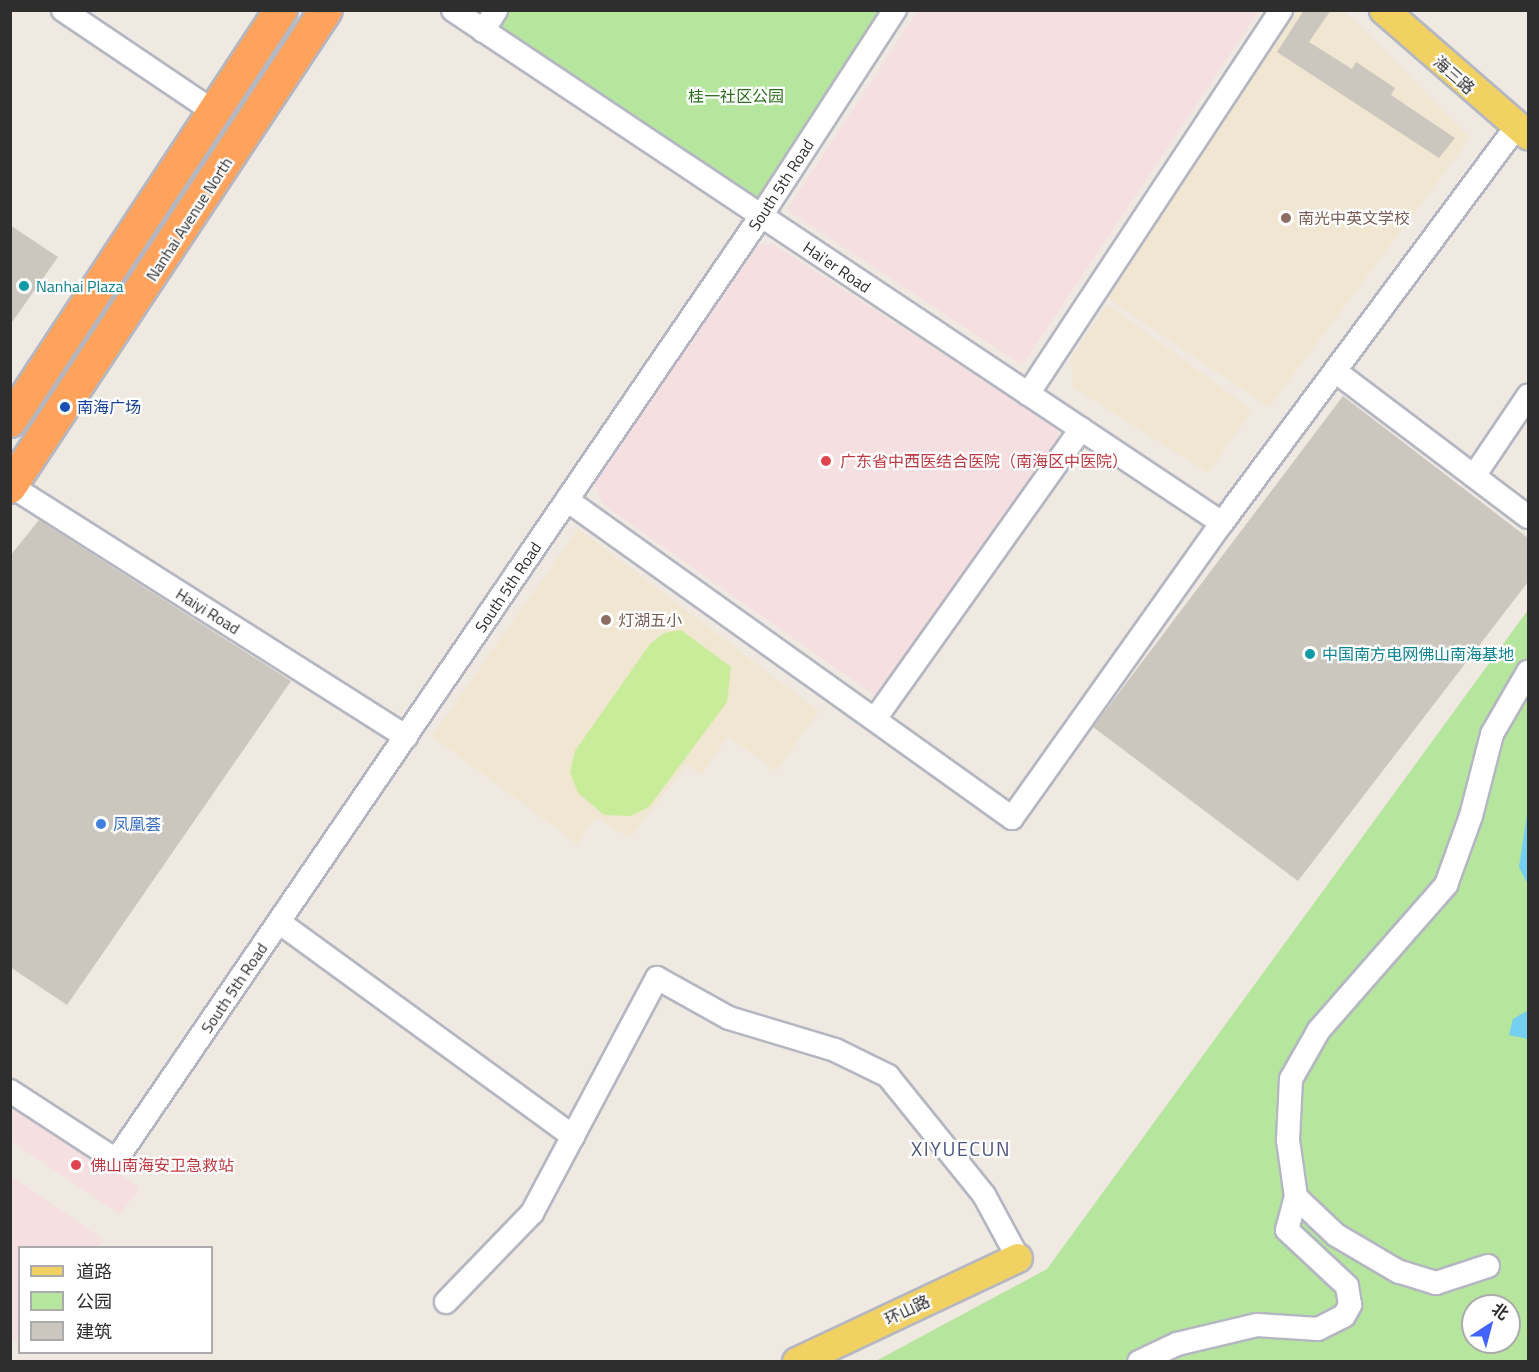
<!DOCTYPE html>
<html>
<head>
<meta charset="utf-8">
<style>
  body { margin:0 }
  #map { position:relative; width:1539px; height:1372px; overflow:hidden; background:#efe9e1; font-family:"Titillium Web","Noto Sans SC",sans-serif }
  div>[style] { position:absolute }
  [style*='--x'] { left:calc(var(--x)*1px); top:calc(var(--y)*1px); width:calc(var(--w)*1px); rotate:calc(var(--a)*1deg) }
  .education>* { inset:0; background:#f0e6d1 }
  .medical>* { inset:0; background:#f5dfe0 }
  .green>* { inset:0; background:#b6e59e }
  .pitch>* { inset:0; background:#c9ec9a }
  .water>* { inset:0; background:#75cff0 }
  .building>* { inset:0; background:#cbc7bf }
  .roads { filter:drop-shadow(2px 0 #b4b7c1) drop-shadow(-2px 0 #b4b7c1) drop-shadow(0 2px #b4b7c1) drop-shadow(0 -2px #b4b7c1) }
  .minor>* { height:22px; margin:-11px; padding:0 11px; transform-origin:11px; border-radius:11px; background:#fff }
  .major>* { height:28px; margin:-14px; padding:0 14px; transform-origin:14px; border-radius:14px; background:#f2d163 }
  .highway>* { height:32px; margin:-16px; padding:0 16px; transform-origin:16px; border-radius:16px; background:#ffa35c }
  .dots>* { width:16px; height:16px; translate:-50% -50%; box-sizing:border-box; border:3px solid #fff; border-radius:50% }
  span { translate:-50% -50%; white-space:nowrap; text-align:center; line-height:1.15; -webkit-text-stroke:4.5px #fff; paint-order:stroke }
  .street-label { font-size:16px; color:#2e2e2e }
  .park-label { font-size:16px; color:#2c6e1b }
  .education-label { font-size:16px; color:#785e54 }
  .left { translate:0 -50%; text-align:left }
  .culture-label { font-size:16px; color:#0d838f }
  .transit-label { font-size:16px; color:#164399 }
  .health-label { font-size:16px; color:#be3a42 }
  .shop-label { font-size:16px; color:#366cbe }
  .quarter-label { font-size:20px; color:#4d5680; letter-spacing:1.5px }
  .frame { position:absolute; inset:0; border:12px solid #2e2e2e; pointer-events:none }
  .legend { position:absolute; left:18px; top:1246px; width:195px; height:108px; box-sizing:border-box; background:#fff; border:2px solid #ababab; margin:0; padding:8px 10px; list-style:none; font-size:18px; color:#2e2e2e }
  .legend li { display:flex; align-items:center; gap:12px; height:30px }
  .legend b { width:30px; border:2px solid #ababab }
  .north { position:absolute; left:1461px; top:1294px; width:60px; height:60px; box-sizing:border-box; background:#fff; border:2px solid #ababab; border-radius:50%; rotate:36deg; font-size:16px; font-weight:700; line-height:24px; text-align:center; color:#2e2e2e }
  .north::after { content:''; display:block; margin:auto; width:21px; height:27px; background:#4264fb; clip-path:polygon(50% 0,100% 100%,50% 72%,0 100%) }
</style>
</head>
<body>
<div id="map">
  <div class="education">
    <div style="clip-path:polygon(1296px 11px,1344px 11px,1470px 138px,1269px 407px,1108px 298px)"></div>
    <div style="clip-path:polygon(1108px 305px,1252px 410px,1208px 473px,1073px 387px,1071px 357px)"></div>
    <div style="clip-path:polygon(578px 529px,819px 711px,776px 771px,728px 736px,701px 775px,687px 764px,630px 838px,596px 817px,577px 844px,432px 736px)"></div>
  </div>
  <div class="medical">
    <div style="clip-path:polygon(918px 10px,1259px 11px,1022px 365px,787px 210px)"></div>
    <div style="clip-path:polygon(773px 244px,1058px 429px,1059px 441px,877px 697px,604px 505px,593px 481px,758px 245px)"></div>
    <div style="clip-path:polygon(26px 1109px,140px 1188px,120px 1214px,11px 1141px,10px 1112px)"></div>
    <div style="clip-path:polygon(11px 1176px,104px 1240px,99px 1247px,20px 1248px,19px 1343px,11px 1337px)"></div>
  </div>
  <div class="green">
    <div style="clip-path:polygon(496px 11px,895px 11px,761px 216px,483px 31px)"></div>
    <div style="clip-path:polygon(evenodd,1528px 610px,1528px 1361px,874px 1362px,1047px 1269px,1528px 610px,1473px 1306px,1509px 1306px,1509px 1342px,1473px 1342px,1473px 1306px)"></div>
  </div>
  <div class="pitch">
    <div style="clip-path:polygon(681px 630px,731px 667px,727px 702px,649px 807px,630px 816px,604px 815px,578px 793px,570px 772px,575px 751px,650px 644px,664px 633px)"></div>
  </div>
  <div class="water">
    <div style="clip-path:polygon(1528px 808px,1528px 885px,1519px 867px)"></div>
    <div style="clip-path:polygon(1528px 1010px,1528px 1039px,1509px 1035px,1513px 1019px)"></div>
  </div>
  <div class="building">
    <div style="clip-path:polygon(1304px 10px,1331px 10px,1309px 42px,1352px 69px,1356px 62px,1395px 88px,1391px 95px,1455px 138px,1439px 158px,1277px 52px)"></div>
    <div style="clip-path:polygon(10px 225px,58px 257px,10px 325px)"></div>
    <div style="clip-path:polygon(1343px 396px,1528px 538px,1528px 582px,1298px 881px,1093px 727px)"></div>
    <div style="clip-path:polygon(39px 520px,291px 681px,67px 1005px,10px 967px,10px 556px)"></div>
  </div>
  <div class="roads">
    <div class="minor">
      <div style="--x:63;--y:10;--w:182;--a:34"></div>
      <div style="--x:453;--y:10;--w:924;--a:33.71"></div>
      <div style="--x:483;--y:31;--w:25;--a:-58"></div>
      <div style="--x:1335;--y:371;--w:242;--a:37.1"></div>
      <div style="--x:1028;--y:394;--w:460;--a:-56.6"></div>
      <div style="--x:1474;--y:476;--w:97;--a:-56"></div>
      <div style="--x:11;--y:486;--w:468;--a:32.4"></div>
      <div style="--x:567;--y:500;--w:547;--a:35.55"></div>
      <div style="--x:1012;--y:818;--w:362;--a:-54.6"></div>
      <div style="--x:1222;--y:523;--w:493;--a:-53.4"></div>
      <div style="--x:875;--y:719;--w:356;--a:-54.6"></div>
      <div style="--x:279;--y:922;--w:364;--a:36.1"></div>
      <div style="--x:10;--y:1091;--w:126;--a:33.1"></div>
      <div style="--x:116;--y:1160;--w:1143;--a:-55.66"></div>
      <div style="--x:761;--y:216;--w:246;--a:-57"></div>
      <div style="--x:1488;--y:1266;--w:55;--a:161.9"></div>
      <div style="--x:1436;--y:1283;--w:39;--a:-163"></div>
      <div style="--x:1399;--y:1272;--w:73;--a:-149.6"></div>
      <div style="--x:1336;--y:1235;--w:55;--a:-136.5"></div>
      <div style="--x:1296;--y:1197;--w:58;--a:-98"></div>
      <div style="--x:1288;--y:1140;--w:61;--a:-87.2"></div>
      <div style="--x:1291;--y:1079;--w:56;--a:-60.3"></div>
      <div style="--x:1319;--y:1030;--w:193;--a:-48.8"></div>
      <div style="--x:1446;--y:885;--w:73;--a:-70.1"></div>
      <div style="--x:1471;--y:816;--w:85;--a:-75.6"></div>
      <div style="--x:1492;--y:734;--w:72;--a:-59.9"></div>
      <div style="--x:446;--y:1302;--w:124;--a:-46"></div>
      <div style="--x:532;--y:1213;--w:266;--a:-62"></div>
      <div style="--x:657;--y:978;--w:82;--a:29.1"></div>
      <div style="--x:729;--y:1018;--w:111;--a:16.8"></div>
      <div style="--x:835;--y:1050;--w:59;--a:26.1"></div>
      <div style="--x:888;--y:1076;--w:153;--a:51.1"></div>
      <div style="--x:984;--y:1195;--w:72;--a:61.6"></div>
      <div style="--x:1139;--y:1362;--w:42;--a:-25.3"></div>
      <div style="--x:1177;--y:1344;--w:82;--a:-13.4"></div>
      <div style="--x:1257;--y:1325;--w:61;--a:3.8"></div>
      <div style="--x:1318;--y:1329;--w:29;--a:-27"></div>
      <div style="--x:1344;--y:1316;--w:13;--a:-61"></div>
      <div style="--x:1350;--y:1305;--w:19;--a:-99"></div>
      <div style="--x:1347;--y:1286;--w:82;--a:-137"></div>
      <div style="--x:1287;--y:1230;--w:34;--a:-75"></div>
    </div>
    <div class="major">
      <div style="--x:1384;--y:10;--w:191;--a:41"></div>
      <div style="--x:797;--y:1362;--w:244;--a:-25.2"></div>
    </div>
    <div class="highway">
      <div style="--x:10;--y:421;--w:492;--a:-56.6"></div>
      <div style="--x:10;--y:487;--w:572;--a:-56.48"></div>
    </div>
  </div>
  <div class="dots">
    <div style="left:1286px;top:218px;background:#8d6e63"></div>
    <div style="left:24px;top:286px;background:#0f9aa8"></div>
    <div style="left:65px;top:407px;background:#1a4fb4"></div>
    <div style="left:826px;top:461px;background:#e0444e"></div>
    <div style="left:606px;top:620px;background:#8d6e63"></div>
    <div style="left:1310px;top:654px;background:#0f9aa8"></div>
    <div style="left:101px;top:824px;background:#3f7fe0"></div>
    <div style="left:76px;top:1165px;background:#e0444e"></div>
  </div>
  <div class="street-label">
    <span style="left:1454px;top:75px;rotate:41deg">海三路</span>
    <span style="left:781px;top:185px;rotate:-57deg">South 5th Road</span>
    <span style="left:189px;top:219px;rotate:-57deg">Nanhai Avenue North</span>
    <span style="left:837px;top:267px;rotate:34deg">Hai'er Road</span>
    <span style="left:508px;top:587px;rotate:-56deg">South 5th Road</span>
    <span style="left:208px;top:611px;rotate:32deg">Haiyi Road</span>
    <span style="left:234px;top:988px;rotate:-56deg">South 5th Road</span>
    <span style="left:907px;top:1310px;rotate:-25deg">环山路</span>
  </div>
  <div class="park-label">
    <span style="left:736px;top:96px">桂一社区公园</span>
  </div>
  <div class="education-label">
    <span class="left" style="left:1298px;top:218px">南光中英文学校</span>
    <span class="left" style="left:618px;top:620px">灯湖五小</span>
  </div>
  <div class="culture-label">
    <span class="left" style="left:36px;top:286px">Nanhai Plaza</span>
    <span class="left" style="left:1322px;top:654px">中国南方电网佛山南海基地</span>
  </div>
  <div class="transit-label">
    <span class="left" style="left:77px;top:407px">南海广场</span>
  </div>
  <div class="health-label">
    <span class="left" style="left:840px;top:461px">广东省中西医结合医院（南海区中医院）</span>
    <span class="left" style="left:90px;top:1165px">佛山南海安卫急救站</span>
  </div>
  <div class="shop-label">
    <span class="left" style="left:113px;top:824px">凤凰荟</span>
  </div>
  <div class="quarter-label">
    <span style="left:961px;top:1148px">XIYUECUN</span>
  </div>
  <div class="frame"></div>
  <ul class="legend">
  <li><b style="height:8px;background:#f2d163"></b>道路</li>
  <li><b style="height:16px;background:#b6e59e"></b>公园</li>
  <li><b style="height:16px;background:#cbc7bf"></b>建筑</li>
  </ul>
  <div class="north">北</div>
</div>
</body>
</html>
